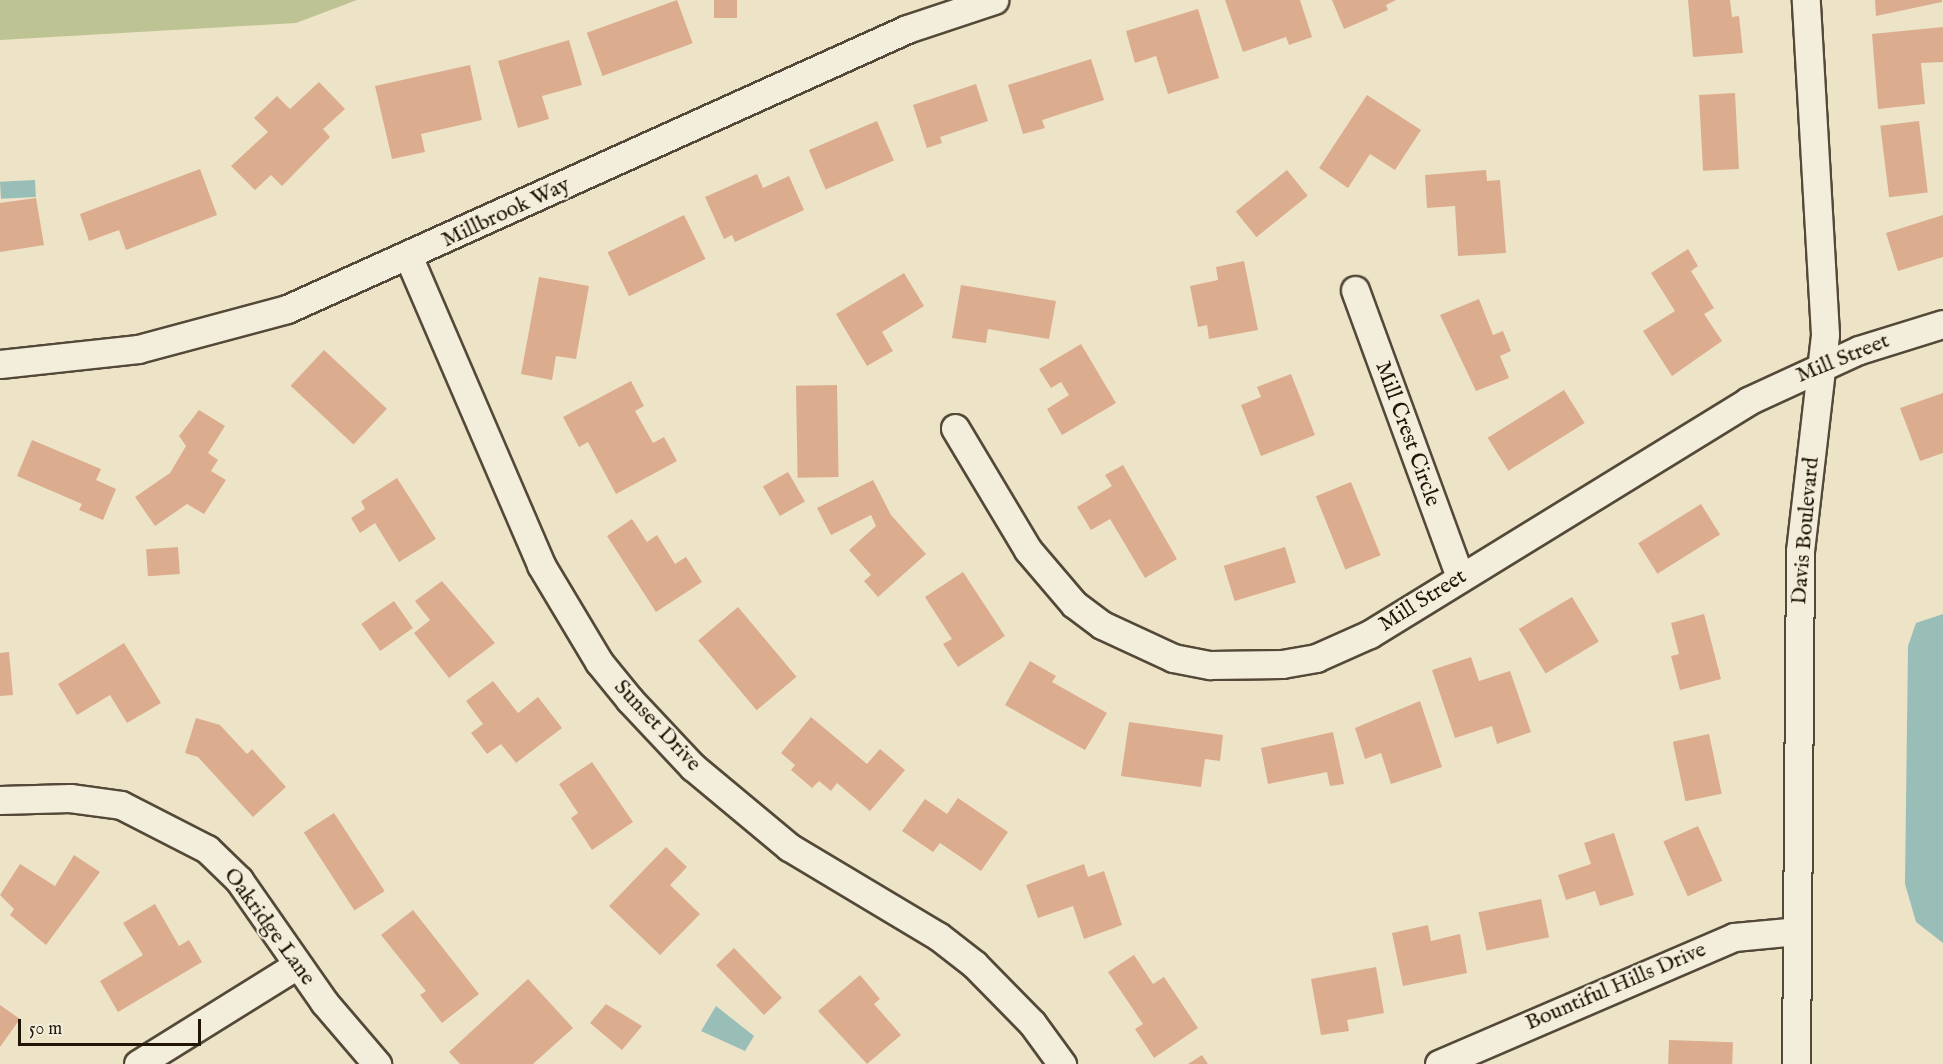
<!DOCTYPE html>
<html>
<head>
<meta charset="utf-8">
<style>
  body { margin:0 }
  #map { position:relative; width:1943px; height:1064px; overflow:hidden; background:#ede4c7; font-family:"IM FELL English",serif }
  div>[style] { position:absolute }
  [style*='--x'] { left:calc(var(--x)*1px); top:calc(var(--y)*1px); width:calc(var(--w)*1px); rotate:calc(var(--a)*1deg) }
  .green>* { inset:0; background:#bdc392 }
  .water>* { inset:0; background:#99beb8; transform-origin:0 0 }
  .building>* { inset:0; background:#dcac8f; transform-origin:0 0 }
  .roads { filter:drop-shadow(2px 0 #544938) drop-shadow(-2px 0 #544938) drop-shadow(0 2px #544938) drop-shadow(0 -2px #544938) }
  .minor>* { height:27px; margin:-13.5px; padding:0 13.5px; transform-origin:13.5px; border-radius:13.5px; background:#f3eddb }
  span { translate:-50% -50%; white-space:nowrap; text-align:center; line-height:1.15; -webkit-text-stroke:4.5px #f3eddb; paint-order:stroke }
  .street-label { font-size:22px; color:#211508 }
  .scale { position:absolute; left:18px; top:1019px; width:183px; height:27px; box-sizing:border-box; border:3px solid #211508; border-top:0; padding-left:8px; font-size:18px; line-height:21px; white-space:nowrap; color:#211508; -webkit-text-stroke:4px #f3eddb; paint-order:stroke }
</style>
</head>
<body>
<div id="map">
  <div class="green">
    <div style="clip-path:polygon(0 0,357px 0,296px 23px,0 40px)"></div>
  </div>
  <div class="water">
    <div style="left:35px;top:180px;width:17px;height:35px;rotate:87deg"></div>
    <div style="clip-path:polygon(1943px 614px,1943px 943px,1916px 922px,1905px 884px,1908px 646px,1916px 623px)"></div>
    <div style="clip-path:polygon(716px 1006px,754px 1036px,745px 1051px,701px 1031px)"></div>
  </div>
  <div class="building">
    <div style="left:677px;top:0;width:46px;height:96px;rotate:70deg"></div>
    <div style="left:714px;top:0;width:23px;height:18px"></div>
    <div style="clip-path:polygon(1225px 0,1300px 0,1312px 37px,1289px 45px,1286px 37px,1243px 52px)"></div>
    <div style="clip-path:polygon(1332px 0,1396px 0,1386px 5px,1388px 10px,1344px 29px)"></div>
    <div style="clip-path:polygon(1688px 0,1730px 0,1732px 17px,1739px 16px,1743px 53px,1693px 57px)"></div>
    <div style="clip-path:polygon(1875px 0,1942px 0,1942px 2px,1876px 16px)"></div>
    <div style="clip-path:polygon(1198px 9px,1219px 78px,1168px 94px,1156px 56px,1135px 63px,1126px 31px)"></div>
    <div style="clip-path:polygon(1943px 27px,1943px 62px,1921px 63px,1925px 104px,1878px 109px,1872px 34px)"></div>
    <div style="clip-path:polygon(569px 40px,582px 85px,542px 96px,549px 119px,518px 128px,498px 61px)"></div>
    <div style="clip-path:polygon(1091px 59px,1104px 100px,1042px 120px,1045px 128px,1023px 134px,1008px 85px)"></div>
    <div style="clip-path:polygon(470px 65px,482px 120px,421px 134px,425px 152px,392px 159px,375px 86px)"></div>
    <div style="clip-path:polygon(319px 82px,345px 109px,323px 129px,330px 137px,282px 186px,271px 175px,255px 190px,231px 166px,268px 132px,254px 118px,277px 96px,290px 109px)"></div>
    <div style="clip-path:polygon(976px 84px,988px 121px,940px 137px,942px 143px,927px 148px,913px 105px)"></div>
    <div style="left:1735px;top:93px;width:76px;height:36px;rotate:87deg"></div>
    <div style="clip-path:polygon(1367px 95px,1421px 130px,1395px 170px,1370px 154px,1348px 188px,1319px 168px)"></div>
    <div style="left:877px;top:121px;width:43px;height:74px;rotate:67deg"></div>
    <div style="left:1919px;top:121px;width:72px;height:39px;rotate:83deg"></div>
    <div style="clip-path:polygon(200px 169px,217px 215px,126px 250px,119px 230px,89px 241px,80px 214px)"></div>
    <div style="left:1287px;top:170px;width:33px;height:66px;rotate:51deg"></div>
    <div style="clip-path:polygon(1486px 170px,1487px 181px,1500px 180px,1506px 253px,1458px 256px,1455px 206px,1427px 208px,1425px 175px)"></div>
    <div style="clip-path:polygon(757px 174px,763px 188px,789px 176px,804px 210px,735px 242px,732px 235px,724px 239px,705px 197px)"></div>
    <div style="clip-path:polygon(36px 198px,44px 245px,0 252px,0 203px)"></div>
    <div style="left:684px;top:215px;width:49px;height:85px;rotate:64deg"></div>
    <div style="clip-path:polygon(1943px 215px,1943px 257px,1898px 271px,1886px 233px)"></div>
    <div style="clip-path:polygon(1688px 249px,1698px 266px,1691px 271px,1714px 308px,1704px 314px,1722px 341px,1672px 376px,1643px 331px,1675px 311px,1651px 273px)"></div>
    <div style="clip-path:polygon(1244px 261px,1258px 330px,1209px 339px,1207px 325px,1198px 327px,1190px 286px,1218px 280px,1216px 267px)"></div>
    <div style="clip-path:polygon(904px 273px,924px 306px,882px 332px,893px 351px,867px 366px,836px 314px)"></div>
    <div style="clip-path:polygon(539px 277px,589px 286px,576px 359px,556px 356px,552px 380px,521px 374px)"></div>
    <div style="clip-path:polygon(961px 285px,1056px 301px,1049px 339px,988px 329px,986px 343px,952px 338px)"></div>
    <div style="clip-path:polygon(1479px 299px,1493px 335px,1503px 331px,1511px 351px,1500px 356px,1509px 378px,1476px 391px,1440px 315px)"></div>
    <div style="clip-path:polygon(1081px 344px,1116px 403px,1062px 435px,1047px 409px,1069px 395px,1061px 382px,1051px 388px,1039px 369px)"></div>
    <div style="left:324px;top:350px;width:86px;height:49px;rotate:43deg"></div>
    <div style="clip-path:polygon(1291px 374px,1315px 435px,1261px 456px,1241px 405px,1261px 397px,1257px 387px)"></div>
    <div style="clip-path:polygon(631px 381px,644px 406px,635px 411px,653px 443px,664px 437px,677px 461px,616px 494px,588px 442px,579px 447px,563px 417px)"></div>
    <div style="left:837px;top:385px;width:92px;height:41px;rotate:89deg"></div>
    <div style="left:1564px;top:390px;width:39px;height:90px;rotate:58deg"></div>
    <div style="clip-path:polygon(1943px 393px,1943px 453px,1920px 461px,1900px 408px)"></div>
    <div style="clip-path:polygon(199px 410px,225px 426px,208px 453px,218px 460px,211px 471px,226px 480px,204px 514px,187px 504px,155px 526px,135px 497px,170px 473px,186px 446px,179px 436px)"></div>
    <div style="clip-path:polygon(32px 440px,101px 469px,96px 480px,116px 489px,103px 520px,79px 510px,82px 504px,17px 476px)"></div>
    <div style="clip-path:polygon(1123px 465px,1177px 559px,1145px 578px,1110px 519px,1091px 530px,1077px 507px,1112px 486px,1105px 475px)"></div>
    <div style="left:788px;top:472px;width:34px;height:29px;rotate:60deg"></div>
    <div style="clip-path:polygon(397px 478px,436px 539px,399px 562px,375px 523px,360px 533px,351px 518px,365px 509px,361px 501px)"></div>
    <div style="clip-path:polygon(873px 480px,891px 515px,926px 554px,878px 597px,864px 581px,871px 575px,849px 550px,876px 526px,871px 515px,831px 535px,817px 508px)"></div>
    <div style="left:1351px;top:482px;width:79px;height:38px;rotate:68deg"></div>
    <div style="left:1701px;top:504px;width:36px;height:74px;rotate:58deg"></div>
    <div style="clip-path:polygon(632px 519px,647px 542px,657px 535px,675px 564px,686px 557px,702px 582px,656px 612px,607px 536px)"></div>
    <div style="left:178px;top:547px;width:27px;height:32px;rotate:86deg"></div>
    <div style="left:1285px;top:547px;width:37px;height:64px;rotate:73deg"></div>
    <div style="clip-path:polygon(963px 572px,1005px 636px,958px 667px,943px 644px,952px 639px,925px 597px)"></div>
    <div style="clip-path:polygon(442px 581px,495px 643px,449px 678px,414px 633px,430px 620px,415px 601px)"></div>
    <div style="left:1572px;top:597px;width:52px;height:62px;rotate:59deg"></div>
    <div style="left:394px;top:601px;width:33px;height:40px;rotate:55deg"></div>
    <div style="left:738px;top:607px;width:91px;height:52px;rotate:50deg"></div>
    <div style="clip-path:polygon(1704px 614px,1721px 679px,1680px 690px,1671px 656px,1679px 654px,1671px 623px)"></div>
    <div style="clip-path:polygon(124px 643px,161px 703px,127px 723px,110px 695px,77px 715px,58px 684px)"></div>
    <div style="clip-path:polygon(9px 652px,13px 695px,0 696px,0 653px)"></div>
    <div style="clip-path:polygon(1471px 657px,1479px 681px,1510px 671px,1531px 732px,1497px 744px,1492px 726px,1455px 738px,1432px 670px)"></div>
    <div style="clip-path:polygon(1030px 661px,1056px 676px,1052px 682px,1107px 713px,1085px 750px,1005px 705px)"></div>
    <div style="clip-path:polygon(493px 681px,518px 713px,538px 697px,562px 728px,516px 763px,501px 744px,487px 754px,471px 733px,483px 724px,466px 701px)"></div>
    <div style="clip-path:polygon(1420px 701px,1442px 767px,1391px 784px,1381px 753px,1365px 759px,1355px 728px)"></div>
    <div style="clip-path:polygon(811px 717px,867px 764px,880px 749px,905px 770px,870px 811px,837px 783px,831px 791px,819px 781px,812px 788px,791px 770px,795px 765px,781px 753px)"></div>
    <div style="clip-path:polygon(196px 718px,220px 725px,247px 754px,252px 749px,286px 787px,253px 817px,198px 757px,185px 753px)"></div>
    <div style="clip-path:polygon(1129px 722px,1223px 735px,1220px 761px,1205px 759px,1201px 787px,1121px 776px)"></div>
    <div style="clip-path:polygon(1333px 732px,1344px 784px,1330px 786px,1327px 772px,1268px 784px,1261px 748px)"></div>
    <div style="left:1709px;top:734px;width:61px;height:37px;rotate:78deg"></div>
    <div style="clip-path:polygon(592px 762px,633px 822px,592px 850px,571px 818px,578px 813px,559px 784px)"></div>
    <div style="clip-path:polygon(958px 798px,1008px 832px,981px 871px,940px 843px,933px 852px,902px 831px,925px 799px,947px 814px)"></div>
    <div style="left:334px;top:813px;width:93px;height:36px;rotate:57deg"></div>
    <div style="left:1698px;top:826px;width:60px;height:38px;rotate:66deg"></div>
    <div style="clip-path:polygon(1614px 833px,1634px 895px,1600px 906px,1595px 891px,1566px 900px,1558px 875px,1591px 864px,1584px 843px)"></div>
    <div style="clip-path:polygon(666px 847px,687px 867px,670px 885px,700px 914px,660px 955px,609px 906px)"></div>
    <div style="clip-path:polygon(74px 855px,100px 872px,46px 945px,10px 915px,14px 909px,0 895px,20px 864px,55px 886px)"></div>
    <div style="clip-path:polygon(1084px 864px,1088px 877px,1104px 871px,1122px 925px,1084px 939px,1073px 906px,1038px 918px,1026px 885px)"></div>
    <div style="left:1541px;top:899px;width:39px;height:64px;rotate:78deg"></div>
    <div style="clip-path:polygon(155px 904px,179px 946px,189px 940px,202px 962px,118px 1012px,100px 981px,143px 955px,123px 923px)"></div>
    <div style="clip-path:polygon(413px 910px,479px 994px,442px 1023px,420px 995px,426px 991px,381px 935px)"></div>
    <div style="clip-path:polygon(1428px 925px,1431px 941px,1460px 934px,1467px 973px,1403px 986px,1392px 933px)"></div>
    <div style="left:734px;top:948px;width:69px;height:25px;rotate:46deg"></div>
    <div style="clip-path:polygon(1134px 955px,1153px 984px,1164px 977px,1198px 1028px,1154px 1058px,1135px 1029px,1143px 1024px,1108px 972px)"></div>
    <div style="clip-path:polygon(1376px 967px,1384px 1013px,1347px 1020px,1349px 1031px,1321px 1035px,1311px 979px)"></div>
    <div style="clip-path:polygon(860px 975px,880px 999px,874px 1004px,901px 1035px,867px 1064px,818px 1011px)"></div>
    <div style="clip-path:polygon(528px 979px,573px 1028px,533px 1064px,460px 1064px,449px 1052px)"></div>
    <div style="clip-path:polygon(606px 1004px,642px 1026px,622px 1050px,590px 1023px)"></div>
    <div style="clip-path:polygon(0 1005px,20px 1019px,0 1047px)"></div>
    <div style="left:1669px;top:1040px;width:64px;height:24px;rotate:2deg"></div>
    <div style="clip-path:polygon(1202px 1055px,1208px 1064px,1188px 1064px)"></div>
  </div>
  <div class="roads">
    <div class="minor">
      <div style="--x:409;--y:258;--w:334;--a:66.7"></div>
      <div style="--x:541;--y:565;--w:113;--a:59.1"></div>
      <div style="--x:599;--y:662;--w:49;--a:50.8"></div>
      <div style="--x:630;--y:700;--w:92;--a:46.8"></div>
      <div style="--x:693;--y:767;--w:125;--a:39.8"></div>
      <div style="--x:789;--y:847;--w:174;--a:30.9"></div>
      <div style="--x:938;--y:936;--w:46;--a:37.9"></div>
      <div style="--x:974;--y:964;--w:83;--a:45.5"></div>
      <div style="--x:1032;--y:1023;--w:51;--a:53.8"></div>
      <div style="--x:1355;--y:290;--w:306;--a:69.9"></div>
      <div style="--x:0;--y:364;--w:139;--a:-6.2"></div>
      <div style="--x:138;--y:349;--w:154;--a:-15"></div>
      <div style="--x:287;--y:309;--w:680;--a:-24.3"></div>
      <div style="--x:907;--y:29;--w:92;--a:-18.4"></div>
      <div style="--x:955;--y:428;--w:142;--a:59.1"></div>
      <div style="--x:1028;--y:550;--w:71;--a:49.6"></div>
      <div style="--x:1074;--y:604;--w:35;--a:37"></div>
      <div style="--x:1102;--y:625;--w:78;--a:24.9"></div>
      <div style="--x:1173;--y:658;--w:38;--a:11"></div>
      <div style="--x:1210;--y:665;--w:72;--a:-0.8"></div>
      <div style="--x:1282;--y:664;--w:35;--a:-10"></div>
      <div style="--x:1316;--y:658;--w:59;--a:-24"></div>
      <div style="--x:1370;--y:634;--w:444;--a:-31.6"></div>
      <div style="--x:1748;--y:401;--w:122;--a:-24.7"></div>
      <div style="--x:1859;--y:350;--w:88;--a:-17.2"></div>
      <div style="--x:0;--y:800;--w:70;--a:-1.6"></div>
      <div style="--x:70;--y:798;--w:51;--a:7.8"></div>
      <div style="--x:121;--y:805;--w:97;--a:27.1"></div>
      <div style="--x:207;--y:849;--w:45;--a:44.1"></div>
      <div style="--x:239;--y:880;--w:149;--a:55.1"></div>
      <div style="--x:324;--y:1002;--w:82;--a:49.5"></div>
      <div style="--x:138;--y:1064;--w:187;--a:-31.9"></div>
      <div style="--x:1439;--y:1064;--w:321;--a:-23.3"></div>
      <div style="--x:1734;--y:937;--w:63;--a:-5.4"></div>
      <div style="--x:1796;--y:1064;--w:513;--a:-89.55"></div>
      <div style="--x:1800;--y:551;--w:218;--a:-83.4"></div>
      <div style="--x:1825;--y:334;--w:335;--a:-93.3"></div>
    </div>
  </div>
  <div class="street-label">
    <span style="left:506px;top:213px;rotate:-25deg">Millbrook Way</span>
    <span style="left:1843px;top:359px;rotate:-22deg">Mill Street</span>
    <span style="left:1407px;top:434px;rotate:70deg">Mill Crest Circle</span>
    <span style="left:1806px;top:531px;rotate:-85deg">Davis Boulevard</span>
    <span style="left:1423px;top:601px;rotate:-32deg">Mill Street</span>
    <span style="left:657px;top:726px;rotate:47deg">Sunset Drive</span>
    <span style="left:269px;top:927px;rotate:54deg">Oakridge Lane</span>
    <span style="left:1616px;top:987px;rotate:-23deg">Bountiful Hills Drive</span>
  </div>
  <div class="scale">50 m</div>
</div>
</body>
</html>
